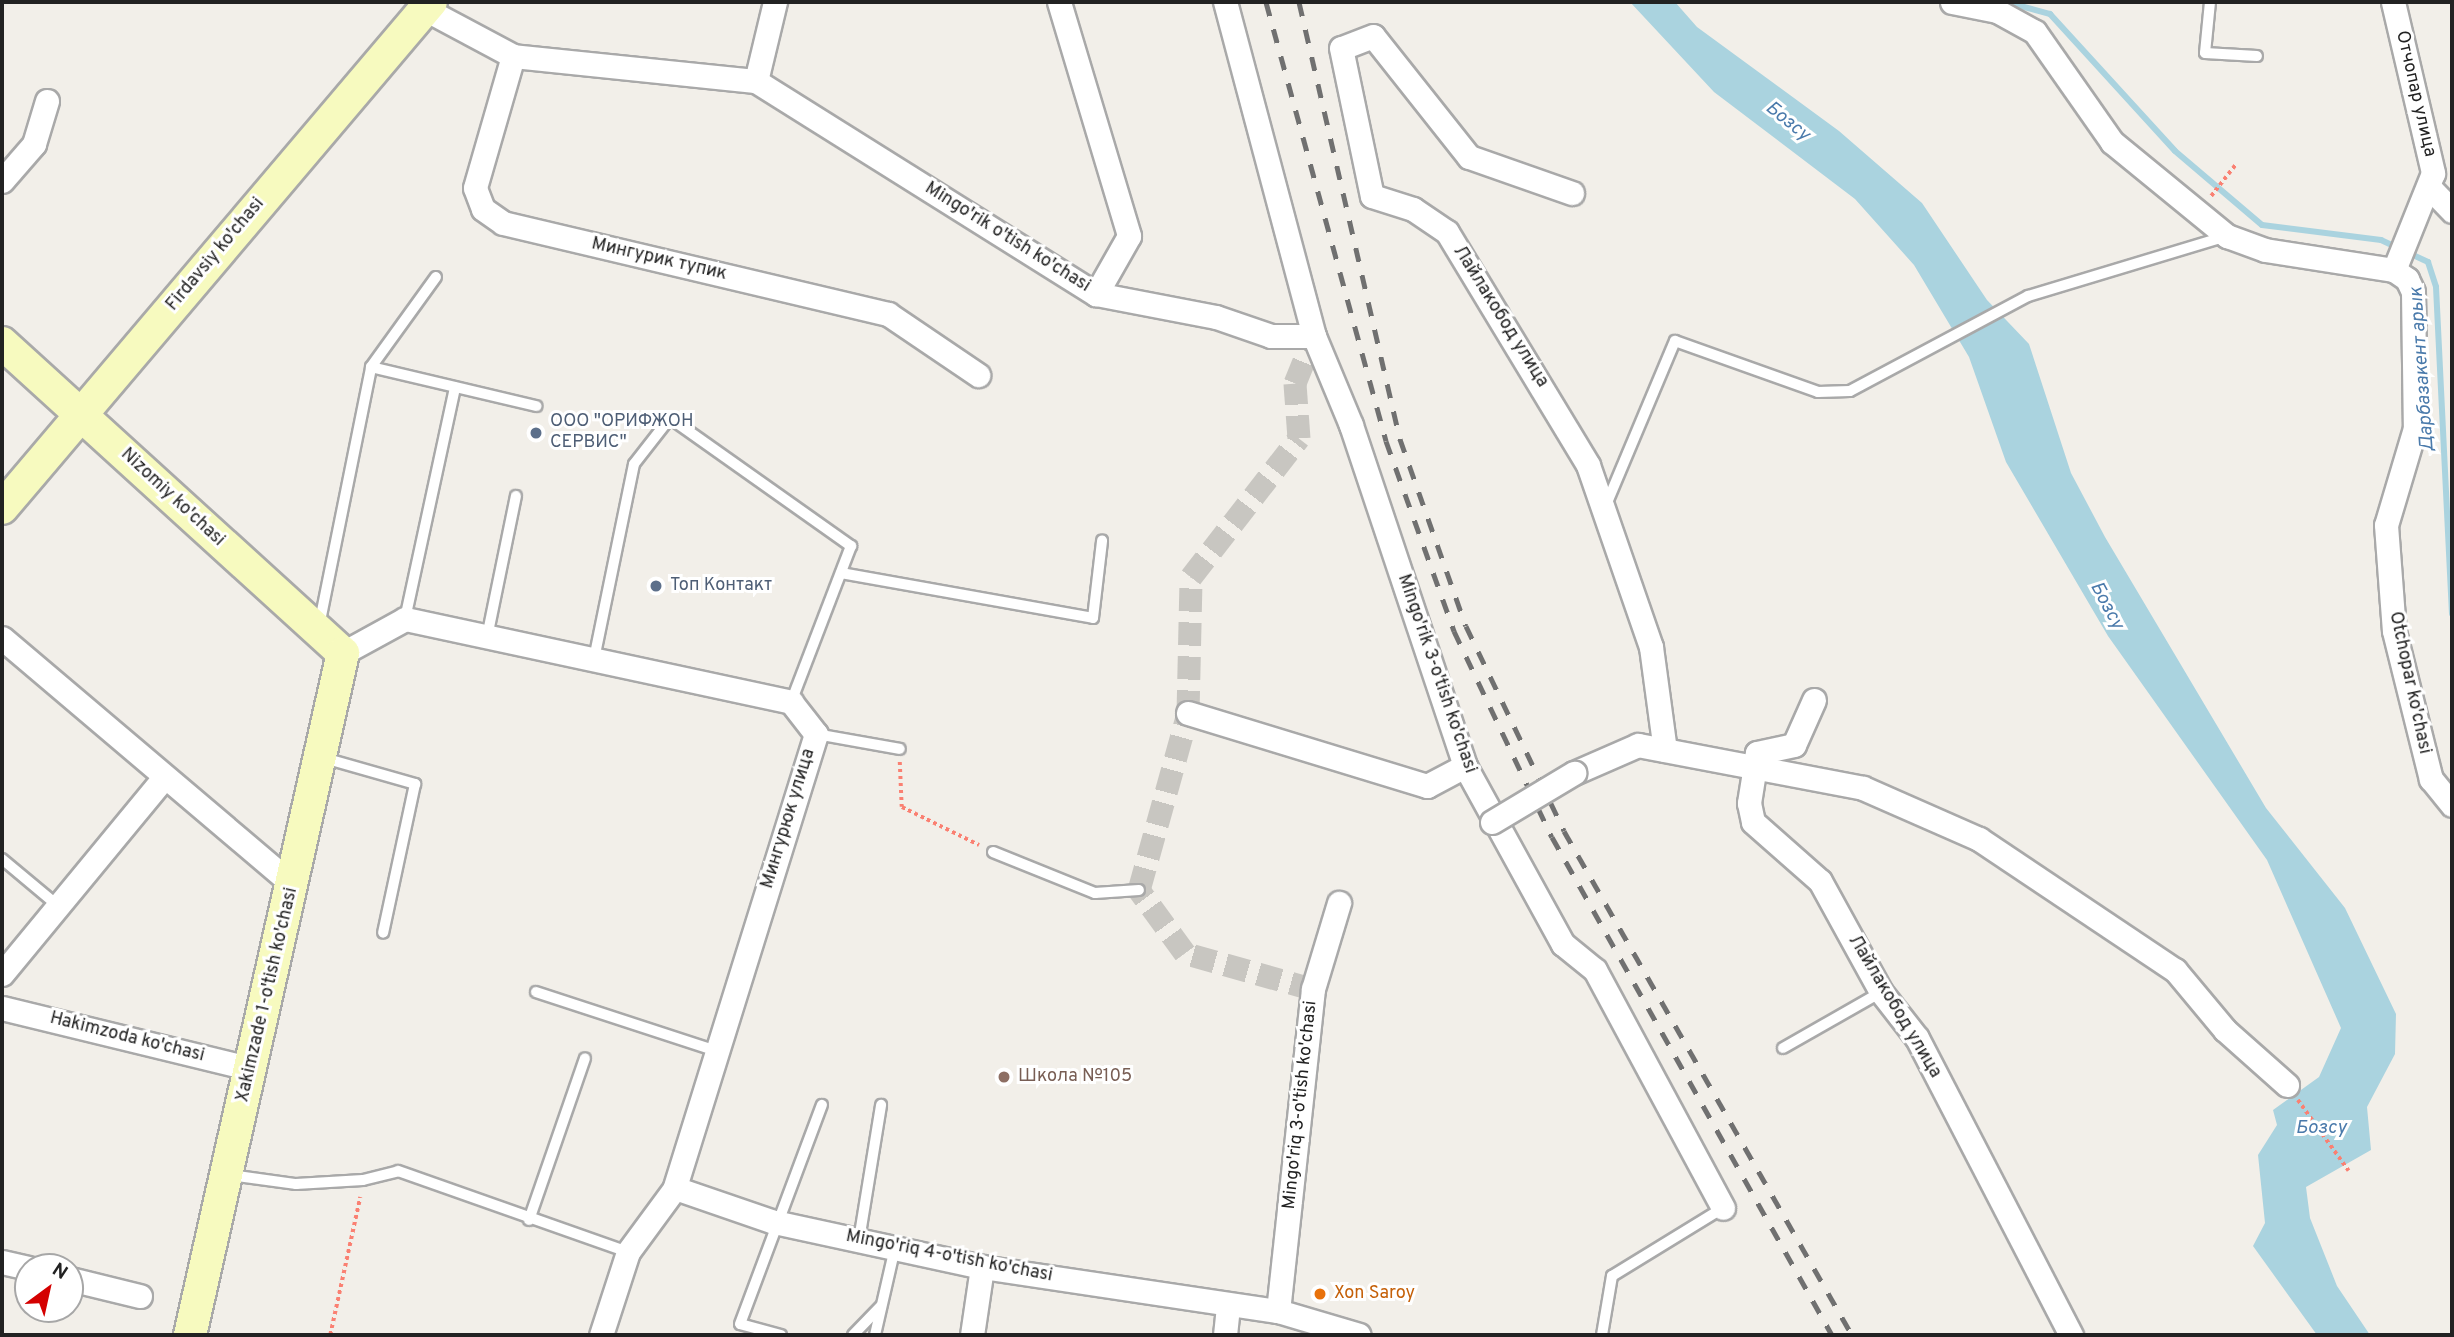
<!DOCTYPE html>
<html>
<head>
<meta charset="utf-8">
<style>
  body { margin:0 }
  #map { position:relative; width:2454px; height:1337px; overflow:hidden; background:#f2efe9; font-family:Overpass,sans-serif }
  div>[style] { position:absolute }
  [style*='--x'] { left:calc(var(--x)*1px); top:calc(var(--y)*1px); width:calc(var(--w)*1px); rotate:calc(var(--a)*1deg) }
  .water>* { inset:0; background:#aad3df }
  .stream>* { height:6px; margin:-3px; padding:0 3px; transform-origin:3px; border-radius:3px; background:#aad3df }
  .street-tunnel>* { height:23px; margin-top:-11.5px; transform-origin:0; background:repeating-linear-gradient(90deg,#c8c6c1 0 23px,transparent 0 34px) }
  .path>* { height:3.5px; margin-top:-1.75px; transform-origin:0; background:repeating-linear-gradient(90deg,#fa8072 0 3.5px,transparent 0 7px) }
  .roads { filter:drop-shadow(2px 0 #a9a9a9) drop-shadow(-2px 0 #a9a9a9) drop-shadow(0 2px #a9a9a9) drop-shadow(0 -2px #a9a9a9) }
  .lane>* { height:10px; margin:-5px; padding:0 5px; transform-origin:5px; border-radius:5px; background:#fff }
  .street>* { height:23px; margin:-11.5px; padding:0 11.5px; transform-origin:11.5px; border-radius:11.5px; background:#fff }
  .secondary>* { height:32px; margin:-16px; padding:0 16px; transform-origin:16px; border-radius:16px; background:#f7fabf }
  .rail>* { height:5px; margin-top:-2.5px; transform-origin:0; background:repeating-linear-gradient(90deg,#707070 0 14px,transparent 0 28px) }
  .bridges { filter:drop-shadow(2px 0 #a9a9a9) drop-shadow(-2px 0 #a9a9a9) drop-shadow(0 2px #a9a9a9) drop-shadow(0 -2px #a9a9a9) }
  .street-bridge>* { height:23px; margin:-11.5px; padding:0 11.5px; transform-origin:11.5px; border-radius:11.5px; background:#fff }
  .dots>* { width:19px; height:19px; translate:-50% -50%; box-sizing:border-box; border:4px solid #fff; border-radius:50% }
  span { translate:-50% -50%; white-space:nowrap; text-align:center; line-height:1.15; -webkit-text-stroke:6px #fff; paint-order:stroke }
  .street-label { font-size:18px; color:#222 }
  .service-label { font-size:18px; color:#4e5e75 }
  .left { translate:0 -50%; text-align:left }
  .education-label { font-size:18px; color:#785e54 }
  .food-label { font-size:18px; color:#c56008 }
  .water-label { font-size:19px; color:#4a7aab; font-style:italic }
  .frame { position:absolute; inset:0; border:4px solid #222; pointer-events:none }
  .north { position:absolute; left:14px; top:1253px; width:70px; height:70px; box-sizing:border-box; background:#fff; border:2px solid #a7a7a7; border-radius:50%; rotate:33deg; font-size:19px; font-weight:700; line-height:28px; text-align:center; color:#222 }
  .north::after { content:''; display:block; margin:auto; width:24px; height:32px; background:#d40000; clip-path:polygon(50% 0,100% 100%,50% 72%,0 100%) }
</style>
</head>
<body>
<div id="map">
  <div class="water">
    <div style="clip-path:polygon(1630px 2px,1675px 2px,1697px 27px,1839px 131px,1922px 203px,1987px 300px,2029px 344px,2071px 473px,2105px 537px,2266px 808px,2345px 908px,2396px 1014px,2395px 1054px,2367px 1107px,2371px 1150px,2306px 1187px,2310px 1218px,2337px 1286px,2370px 1335px,2317px 1335px,2253px 1246px,2265px 1223px,2258px 1155px,2277px 1125px,2273px 1110px,2319px 1077px,2341px 1028px,2267px 860px,2108px 636px,2006px 462px,1969px 357px,1914px 265px,1855px 199px,1714px 92px)"></div>
  </div>
  <div class="stream">
    <div style="--x:2006;--y:2;--w:46;--a:15.3"></div>
    <div style="--x:2050;--y:14;--w:185;--a:47.6"></div>
    <div style="--x:2175;--y:151;--w:114;--a:40.4"></div>
    <div style="--x:2262;--y:225;--w:120;--a:7.2"></div>
    <div style="--x:2381;--y:240;--w:52;--a:25.1"></div>
    <div style="--x:2428;--y:262;--w:26;--a:72"></div>
    <div style="--x:2436;--y:287;--w:327;--a:87.2"></div>
  </div>
  <div class="street-tunnel">
    <div style="--x:1313;--y:989;--w:133;--a:-164.3"></div>
    <div style="--x:1185;--y:953;--w:78;--a:-126.1"></div>
    <div style="--x:1139;--y:890;--w:184;--a:-74.5"></div>
    <div style="--x:1188;--y:713;--w:136;--a:-88.7"></div>
    <div style="--x:1191;--y:577;--w:176;--a:-52.2"></div>
    <div style="--x:1299;--y:438;--w:55;--a:-94.2"></div>
    <div style="--x:1295;--y:383;--w:51;--a:-68"></div>
  </div>
  <div class="path">
    <div style="--x:2211;--y:196;--w:39;--a:-52"></div>
    <div style="--x:900;--y:762;--w:45;--a:87.5"></div>
    <div style="--x:902;--y:807;--w:86;--a:26.3"></div>
    <div style="--x:2298;--y:1100;--w:87;--a:54.3"></div>
    <div style="--x:330;--y:1335;--w:141;--a:-77.7"></div>
  </div>
  <div class="roads">
    <div class="lane">
      <div style="--x:2210;--y:2;--w:51;--a:95.6"></div>
      <div style="--x:2205;--y:53;--w:52;--a:3.3"></div>
      <div style="--x:371;--y:367;--w:170;--a:13.3"></div>
      <div style="--x:1606;--y:505;--w:178;--a:-67.2"></div>
      <div style="--x:1675;--y:341;--w:152;--a:19.6"></div>
      <div style="--x:1818;--y:392;--w:32;--a:-2"></div>
      <div style="--x:1850;--y:391;--w:202;--a:-28.1"></div>
      <div style="--x:2028;--y:296;--w:208;--a:-16.8"></div>
      <div style="--x:841;--y:573;--w:256;--a:10.1"></div>
      <div style="--x:1093;--y:618;--w:78;--a:-83.3"></div>
      <div style="--x:405;--y:619;--w:237;--a:-77.8"></div>
      <div style="--x:319;--y:626;--w:264;--a:-78.6"></div>
      <div style="--x:371;--y:367;--w:111;--a:-54.2"></div>
      <div style="--x:487;--y:637;--w:144;--a:-78.4"></div>
      <div style="--x:594;--y:659;--w:199;--a:-78.4"></div>
      <div style="--x:634;--y:464;--w:58;--a:-52"></div>
      <div style="--x:670;--y:418;--w:222;--a:35.3"></div>
      <div style="--x:851;--y:546;--w:167;--a:111"></div>
      <div style="--x:816;--y:734;--w:85;--a:10.1"></div>
      <div style="--x:324;--y:758;--w:95;--a:15.9"></div>
      <div style="--x:415;--y:784;--w:152;--a:102.1"></div>
      <div style="--x:993;--y:852;--w:110;--a:21.9"></div>
      <div style="--x:1095;--y:893;--w:44;--a:-3.9"></div>
      <div style="--x:2;--y:859;--w:72;--a:39.9"></div>
      <div style="--x:536;--y:992;--w:189;--a:18.1"></div>
      <div style="--x:1783;--y:1048;--w:113;--a:-29.7"></div>
      <div style="--x:230;--y:1175;--w:67;--a:7.8"></div>
      <div style="--x:296;--y:1184;--w:67;--a:-3.4"></div>
      <div style="--x:363;--y:1180;--w:36;--a:-14"></div>
      <div style="--x:398;--y:1171;--w:244;--a:19.4"></div>
      <div style="--x:529;--y:1220;--w:171;--a:-70.9"></div>
      <div style="--x:859;--y:1240;--w:137;--a:-80.7"></div>
      <div style="--x:781;--y:1335;--w:42;--a:-165"></div>
      <div style="--x:740;--y:1324;--w:234;--a:-69.5"></div>
      <div style="--x:853;--y:1335;--w:40;--a:-46"></div>
      <div style="--x:875;--y:1335;--w:89;--a:-77.1"></div>
      <div style="--x:1602;--y:1335;--w:60;--a:-80.4"></div>
      <div style="--x:1612;--y:1276;--w:130;--a:-31.5"></div>
    </div>
    <div class="street">
      <div style="--x:1059;--y:2;--w:244;--a:73.3"></div>
      <div style="--x:1129;--y:236;--w:67;--a:119.6"></div>
      <div style="--x:1952;--y:2;--w:46;--a:11.3"></div>
      <div style="--x:1997;--y:11;--w:43;--a:28.9"></div>
      <div style="--x:2035;--y:32;--w:134;--a:55"></div>
      <div style="--x:2112;--y:142;--w:149;--a:39.3"></div>
      <div style="--x:2227;--y:236;--w:40;--a:20.2"></div>
      <div style="--x:2265;--y:250;--w:131;--a:8.8"></div>
      <div style="--x:2394;--y:270;--w:16;--a:35"></div>
      <div style="--x:2407;--y:279;--w:14;--a:65"></div>
      <div style="--x:2413;--y:292;--w:136;--a:89.2"></div>
      <div style="--x:2415;--y:428;--w:101;--a:106.6"></div>
      <div style="--x:2386;--y:525;--w:106;--a:85.7"></div>
      <div style="--x:2394;--y:631;--w:153;--a:76"></div>
      <div style="--x:2431;--y:779;--w:33;--a:51"></div>
      <div style="--x:2393;--y:2;--w:176;--a:76.8"></div>
      <div style="--x:2433;--y:173;--w:105;--a:111.9"></div>
      <div style="--x:425;--y:9;--w:100;--a:28.1"></div>
      <div style="--x:513;--y:56;--w:244;--a:5.9"></div>
      <div style="--x:756;--y:81;--w:401;--a:32.1"></div>
      <div style="--x:1096;--y:294;--w:122;--a:10.9"></div>
      <div style="--x:1216;--y:317;--w:58;--a:19.1"></div>
      <div style="--x:1271;--y:336;--w:43;--a:0"></div>
      <div style="--x:1314;--y:336;--w:346;--a:-104.9"></div>
      <div style="--x:513;--y:56;--w:137;--a:106.1"></div>
      <div style="--x:475;--y:188;--w:22;--a:69"></div>
      <div style="--x:483;--y:209;--w:24;--a:35"></div>
      <div style="--x:503;--y:223;--w:396;--a:13.3"></div>
      <div style="--x:888;--y:314;--w:109;--a:34.1"></div>
      <div style="--x:756;--y:81;--w:81;--a:-76.5"></div>
      <div style="--x:2;--y:181;--w:49;--a:-49.1"></div>
      <div style="--x:34;--y:144;--w:45;--a:-73.2"></div>
      <div style="--x:2429;--y:187;--w:33;--a:46"></div>
      <div style="--x:1572;--y:193;--w:109;--a:-160.7"></div>
      <div style="--x:1469;--y:157;--w:154;--a:-128.4"></div>
      <div style="--x:1373;--y:36;--w:34;--a:159"></div>
      <div style="--x:1341;--y:48;--w:151;--a:78.2"></div>
      <div style="--x:1372;--y:196;--w:43;--a:17.6"></div>
      <div style="--x:1413;--y:209;--w:41;--a:34.1"></div>
      <div style="--x:1447;--y:232;--w:272;--a:58.8"></div>
      <div style="--x:1588;--y:465;--w:193;--a:70.9"></div>
      <div style="--x:1651;--y:647;--w:104;--a:82.3"></div>
      <div style="--x:1314;--y:336;--w:96;--a:67.4"></div>
      <div style="--x:1351;--y:425;--w:360;--a:71.5"></div>
      <div style="--x:1465;--y:766;--w:203;--a:61.2"></div>
      <div style="--x:1563;--y:944;--w:41;--a:39.1"></div>
      <div style="--x:1595;--y:970;--w:270;--a:61.7"></div>
      <div style="--x:2;--y:638;--w:383;--a:40.3"></div>
      <div style="--x:343;--y:653;--w:71;--a:-28.7"></div>
      <div style="--x:405;--y:619;--w:395;--a:12.1"></div>
      <div style="--x:791;--y:702;--w:41;--a:52"></div>
      <div style="--x:816;--y:734;--w:475;--a:107.3"></div>
      <div style="--x:675;--y:1188;--w:79;--a:126.3"></div>
      <div style="--x:628;--y:1252;--w:87;--a:108"></div>
      <div style="--x:1814;--y:700;--w:49;--a:114"></div>
      <div style="--x:1794;--y:745;--w:38;--a:168"></div>
      <div style="--x:1757;--y:753;--w:51;--a:99.1"></div>
      <div style="--x:1749;--y:803;--w:19;--a:78"></div>
      <div style="--x:1753;--y:822;--w:89;--a:41.4"></div>
      <div style="--x:1820;--y:881;--w:127;--a:61.2"></div>
      <div style="--x:1881;--y:992;--w:58;--a:52"></div>
      <div style="--x:1917;--y:1038;--w:335;--a:62.6"></div>
      <div style="--x:1188;--y:713;--w:250;--a:17"></div>
      <div style="--x:1427;--y:786;--w:43;--a:-27.8"></div>
      <div style="--x:1574;--y:773;--w:70;--a:-23.6"></div>
      <div style="--x:1638;--y:745;--w:229;--a:10.8"></div>
      <div style="--x:1863;--y:788;--w:127;--a:23.7"></div>
      <div style="--x:1979;--y:839;--w:236;--a:33.8"></div>
      <div style="--x:2175;--y:970;--w:78;--a:50.2"></div>
      <div style="--x:2225;--y:1030;--w:83;--a:41.6"></div>
      <div style="--x:2;--y:974;--w:251;--a:-50.5"></div>
      <div style="--x:2;--y:1008;--w:257;--a:13.7"></div>
      <div style="--x:675;--y:1188;--w:105;--a:19"></div>
      <div style="--x:774;--y:1222;--w:213;--a:12.2"></div>
      <div style="--x:982;--y:1267;--w:299;--a:8.5"></div>
      <div style="--x:1278;--y:1311;--w:84;--a:16.5"></div>
      <div style="--x:2;--y:1262;--w:27;--a:13"></div>
      <div style="--x:70;--y:1279;--w:72;--a:13.7"></div>
      <div style="--x:1278;--y:1311;--w:324;--a:-83.8"></div>
      <div style="--x:1313;--y:989;--w:90;--a:-73.2"></div>
      <div style="--x:972;--y:1335;--w:69;--a:-81.6"></div>
      <div style="--x:1225;--y:1335;--w:30;--a:-84"></div>
    </div>
    <div class="secondary">
      <div style="--x:2;--y:343;--w:461;--a:42.3"></div>
      <div style="--x:343;--y:653;--w:699;--a:102.64"></div>
      <div style="--x:2;--y:508;--w:663;--a:-49.71"></div>
    </div>
  </div>
  <div class="rail">
    <div style="--x:1266;--y:2;--w:455;--a:74.7"></div>
    <div style="--x:1386;--y:441;--w:202;--a:70.3"></div>
    <div style="--x:1454;--y:631;--w:228;--a:64.6"></div>
    <div style="--x:1552;--y:837;--w:571;--a:60.65"></div>
    <div style="--x:1299;--y:2;--w:449;--a:77"></div>
    <div style="--x:1400;--y:439;--w:198;--a:70.6"></div>
    <div style="--x:1466;--y:626;--w:227;--a:64.4"></div>
    <div style="--x:1564;--y:831;--w:580;--a:60.26"></div>
  </div>
  <div class="bridges">
    <div class="street-bridge">
      <div style="--x:1492;--y:822;--w:96;--a:-30.9"></div>
    </div>
  </div>
  <div class="dots">
    <div style="left:536px;top:433px;background:#5c6f8a"></div>
    <div style="left:656px;top:586px;background:#5c6f8a"></div>
    <div style="left:1004px;top:1077px;background:#8d6e63"></div>
    <div style="left:1320px;top:1294px;background:#e8710a"></div>
  </div>
  <div class="street-label">
    <span style="left:2415px;top:94px;rotate:77deg">Отчопар улица</span>
    <span style="left:1007px;top:238px;rotate:32deg">Mingo'rik o'tish ko'chasi</span>
    <span style="left:216px;top:255px;rotate:-50deg">Firdavsiy ko'chasi</span>
    <span style="left:659px;top:260px;rotate:13deg">Мингурик тупик</span>
    <span style="left:1500px;top:317px;rotate:58deg">Лайлакобод улица</span>
    <span style="left:172px;top:498px;rotate:43deg">Nizomiy ko'chasi</span>
    <span style="left:1436px;top:674px;rotate:71deg">Mingo'rik 3-o'tish ko'chasi</span>
    <span style="left:2409px;top:683px;rotate:78deg">Otchopar ko'chasi</span>
    <span style="left:789px;top:819px;rotate:-73deg">Мингурюк улица</span>
    <span style="left:268px;top:995px;rotate:-77deg">Xakimzade 1-o'tish ko'chasi</span>
    <span style="left:1894px;top:1007px;rotate:59deg">Лайлакобод улица</span>
    <span style="left:127px;top:1038px;rotate:14deg">Hakimzoda ko'chasi</span>
    <span style="left:1301px;top:1105px;rotate:-84deg">Mingo'riq 3-o'tish ko'chasi</span>
    <span style="left:949px;top:1257px;rotate:11deg">Mingo'riq 4-o'tish ko'chasi</span>
  </div>
  <div class="service-label">
    <span class="left" style="left:550px;top:433px">ООО "ОРИФЖОН<br>СЕРВИС"</span>
    <span class="left" style="left:670px;top:586px">Топ Контакт</span>
  </div>
  <div class="education-label">
    <span class="left" style="left:1018px;top:1077px">Школа №105</span>
  </div>
  <div class="food-label">
    <span class="left" style="left:1334px;top:1294px">Xon Saroy</span>
  </div>
  <div class="water-label">
    <span style="left:1787px;top:122px;rotate:39deg">Бозсу</span>
    <span style="left:2423px;top:369px;rotate:-94deg">Дарбазакент арык</span>
    <span style="left:2106px;top:606px;rotate:62deg">Бозсу</span>
    <span style="left:2321px;top:1129px">Бозсу</span>
  </div>
  <div class="frame"></div>
  <div class="north">N</div>
</div>
</body>
</html>
